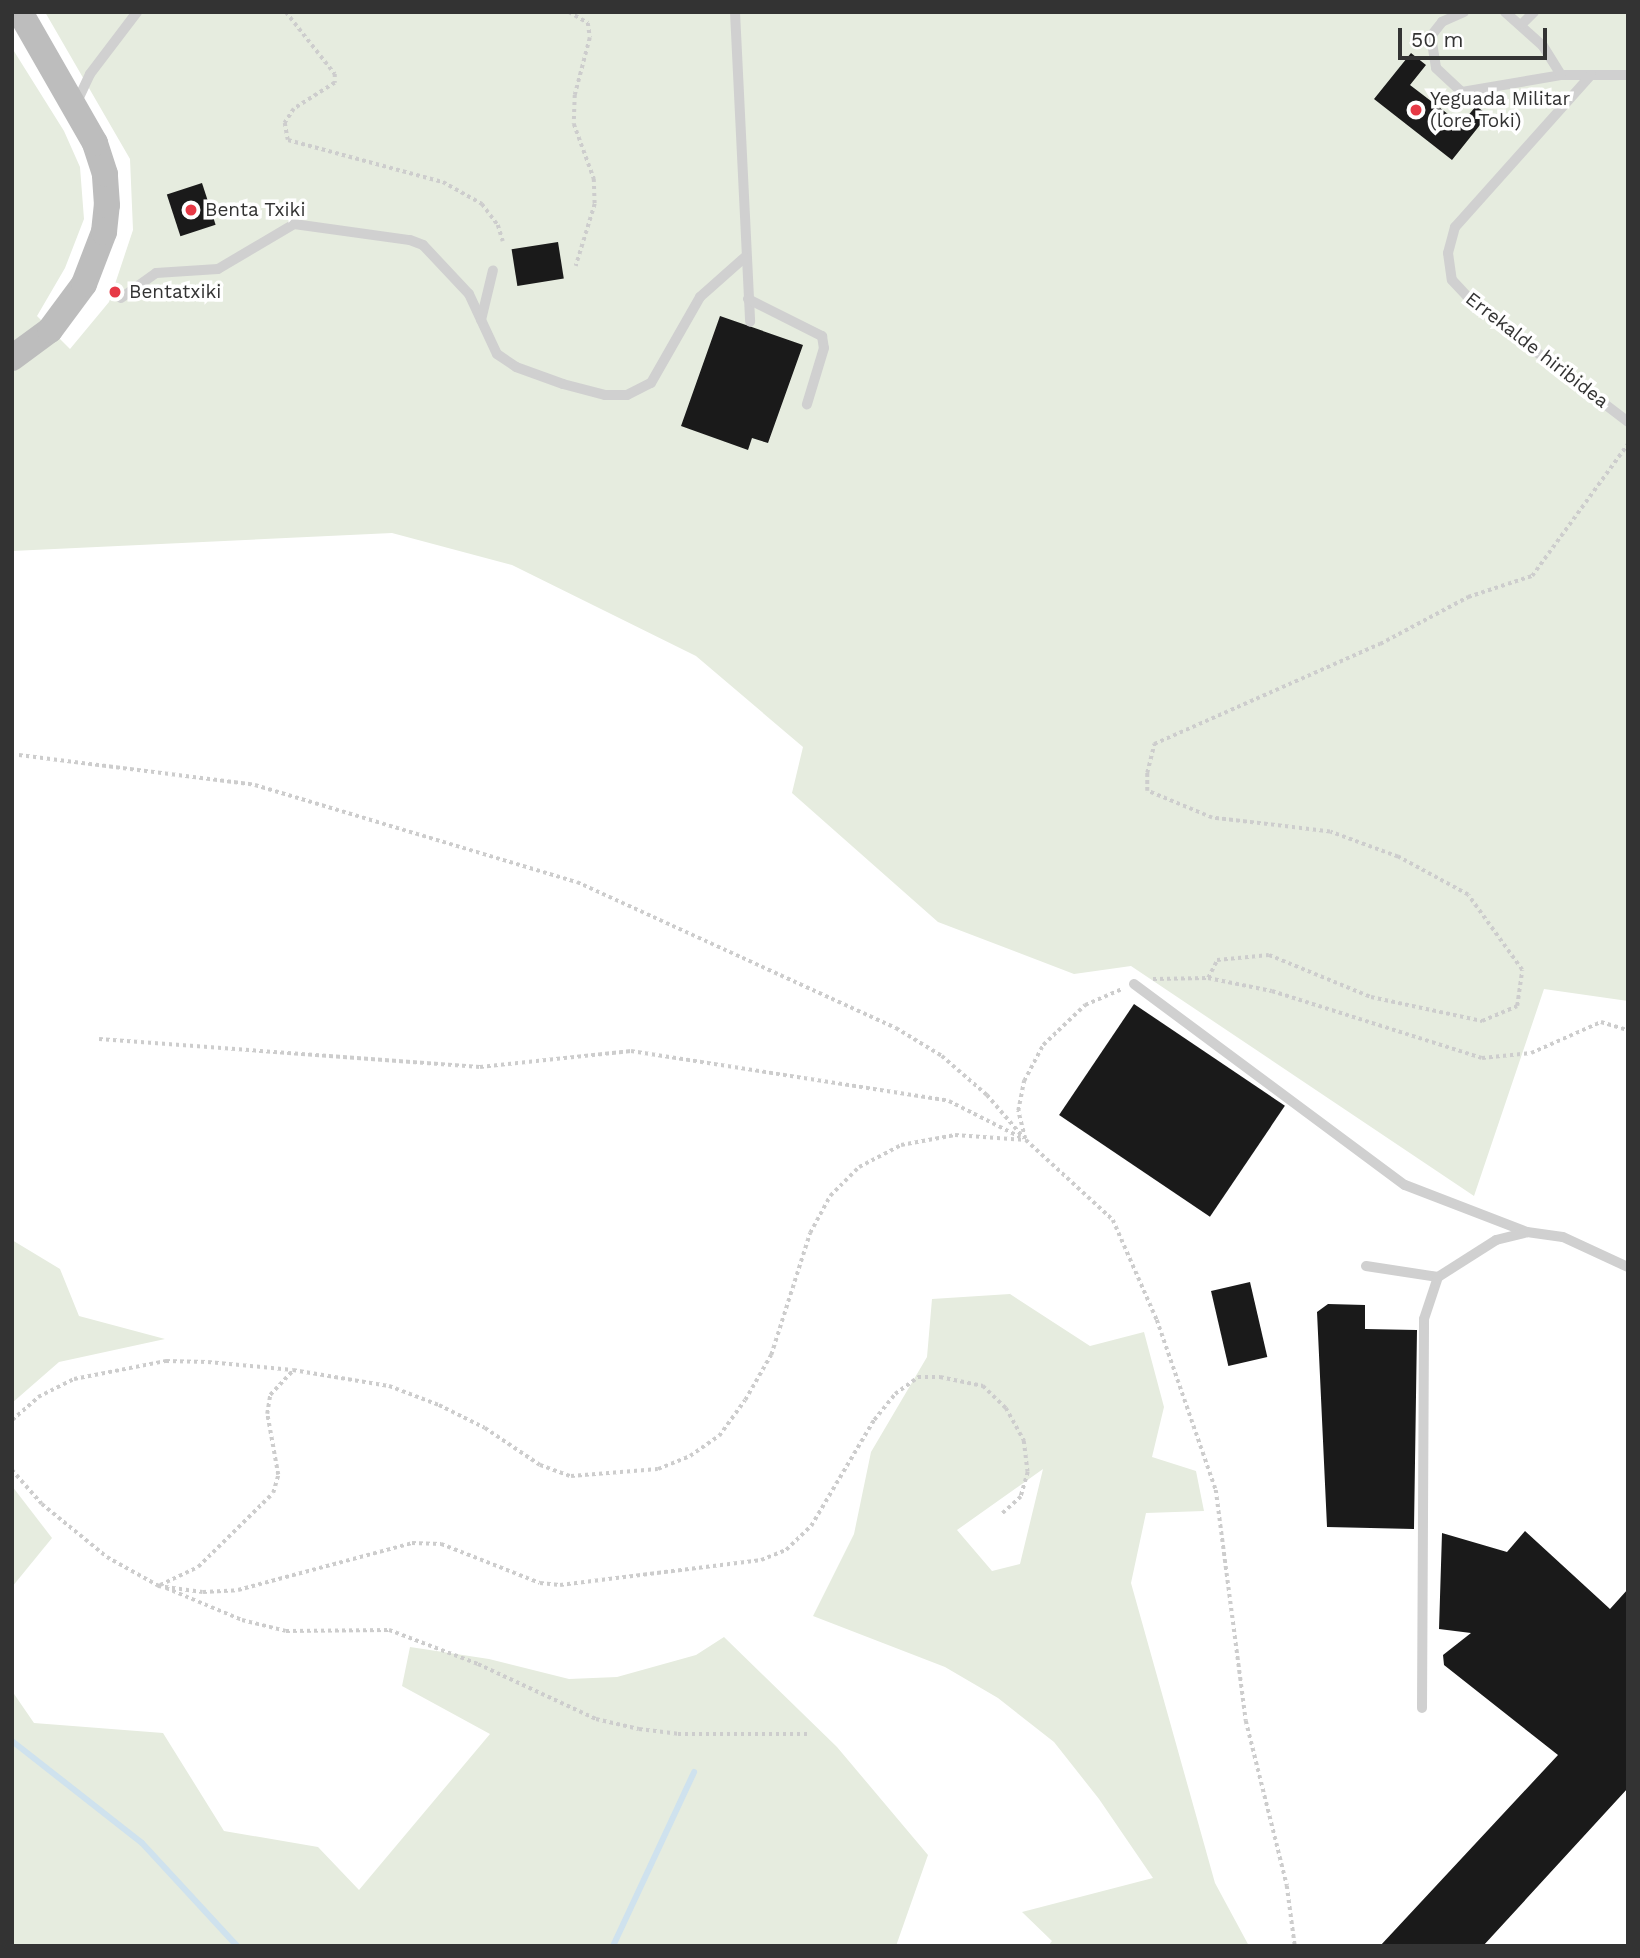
<!DOCTYPE html>
<html>
<head>
<meta charset="utf-8">
<style>
  body { margin:0 }
  #map { position:relative; width:1640px; height:1958px; overflow:hidden; background:#fff; font-family:"Work Sans",sans-serif }
  div>[style] { position:absolute }
  [style*='--x'] { left:calc(var(--x)*1px); top:calc(var(--y)*1px); width:calc(var(--w)*1px); rotate:calc(var(--a)*1deg) }
  .green>* { inset:0; background:#e6ecdf }
  .stream>* { height:6px; margin:-3px; padding:0 3px; transform-origin:3px; border-radius:3px; background:#cfe2ee }
  .building>* { inset:0; background:#1a1a1a; transform-origin:0 0 }
  .path>* { height:3.5px; margin-top:-1.75px; transform-origin:0; background:repeating-linear-gradient(90deg,#cdcdcd 0 3.5px,transparent 0 7px) }
  .service>* { height:10px; margin:-5px; padding:0 5px; transform-origin:5px; border-radius:5px; background:#d0d0d0 }
  .secondary>* { height:26px; margin:-13px; padding:0 13px; transform-origin:13px; border-radius:13px; background:#bdbdbd }
  .dots>* { width:19px; height:19px; translate:-50% -50%; box-sizing:border-box; border:4px solid #fff; border-radius:50% }
  span { translate:-50% -50%; white-space:nowrap; text-align:center; line-height:1.15; -webkit-text-stroke:7px #fff; paint-order:stroke }
  .poi-label { font-size:19px; color:#333 }
  .left { translate:0 -50%; text-align:left }
  .street-label { font-size:19px; color:#333 }
  .frame { position:absolute; inset:0; border:14px solid #333; pointer-events:none }
  .scale { position:absolute; left:1398px; top:28px; width:149px; height:32px; box-sizing:border-box; border:4px solid #333; border-top:0; padding-left:9px; font-size:21px; line-height:24px; white-space:nowrap; color:#333; -webkit-text-stroke:5px #fff; paint-order:stroke }
</style>
</head>
<body>
<div id="map">
  <div class="green">
    <div style="clip-path:polygon(45px 12px,1628px 12px,1628px 1001px,1544px 989px,1474px 1196px,1131px 966px,1074px 974px,938px 922px,792px 793px,803px 747px,696px 656px,512px 565px,392px 533px,12px 551px,12px 48px,64px 131px,80px 167px,84px 219px,65px 268px,37px 316px,70px 349px,109px 302px,133px 230px,130px 159px)"></div>
    <div style="clip-path:polygon(12px 1240px,60px 1269px,79px 1316px,165px 1339px,59px 1362px,12px 1403px)"></div>
    <div style="clip-path:polygon(evenodd,1010px 1294px,1090px 1346px,1144px 1332px,1164px 1407px,1152px 1457px,1196px 1471px,1204px 1511px,1146px 1513px,1131px 1583px,1215px 1883px,1249px 1946px,1048px 1946px,1052px 1941px,1022px 1912px,1153px 1878px,1099px 1799px,1054px 1742px,998px 1698px,945px 1667px,813px 1616px,854px 1534px,871px 1452px,927px 1357px,932px 1299px,1010px 1294px,1043px 1469px,1020px 1564px,992px 1571px,957px 1530px,1043px 1469px)"></div>
    <div style="clip-path:polygon(12px 1486px,52px 1538px,12px 1587px)"></div>
    <div style="clip-path:polygon(724px 1637px,837px 1747px,928px 1855px,896px 1946px,12px 1946px,12px 1691px,34px 1723px,163px 1733px,224px 1831px,318px 1847px,359px 1890px,490px 1734px,402px 1686px,410px 1647px,489px 1659px,569px 1679px,617px 1677px,696px 1655px)"></div>
  </div>
  <div class="stream">
    <div style="--x:12;--y:1741;--w:165;--a:38.1"></div>
    <div style="--x:142;--y:1843;--w:140;--a:47.3"></div>
    <div style="--x:613;--y:1946;--w:192;--a:-65"></div>
  </div>
  <div class="building">
    <div style="clip-path:polygon(1411px 53px,1426px 65px,1410px 85px,1461px 124px,1476px 106px,1488px 115px,1452px 160px,1374px 99px)"></div>
    <div style="left:202px;top:183px;width:44px;height:37px;rotate:72deg"></div>
    <div style="left:558px;top:242px;width:37px;height:47px;rotate:81deg"></div>
    <div style="clip-path:polygon(720px 316px,803px 345px,768px 443px,752px 438px,748px 450px,681px 426px)"></div>
    <div style="left:1134px;top:1004px;width:182px;height:134px;rotate:34deg"></div>
    <div style="left:1250px;top:1282px;width:77px;height:40px;rotate:77deg"></div>
    <div style="clip-path:polygon(1328px 1304px,1365px 1305px,1365px 1329px,1417px 1330px,1414px 1529px,1327px 1527px,1317px 1312px)"></div>
    <div style="clip-path:polygon(1525px 1531px,1610px 1609px,1628px 1589px,1628px 1788px,1483px 1946px,1380px 1946px,1558px 1755px,1444px 1665px,1443px 1655px,1471px 1633px,1439px 1629px,1442px 1533px,1507px 1552px)"></div>
  </div>
  <div class="path">
    <div style="--x:286;--y:12;--w:79;--a:51.7"></div>
    <div style="--x:335;--y:74;--w:9;--a:90"></div>
    <div style="--x:335;--y:83;--w:49;--a:147.6"></div>
    <div style="--x:294;--y:109;--w:17;--a:123"></div>
    <div style="--x:285;--y:123;--w:17;--a:80"></div>
    <div style="--x:288;--y:140;--w:161;--a:15.2"></div>
    <div style="--x:443;--y:182;--w:45;--a:29.4"></div>
    <div style="--x:482;--y:204;--w:26;--a:53"></div>
    <div style="--x:498;--y:225;--w:17;--a:73"></div>
    <div style="--x:569;--y:12;--w:22;--a:30"></div>
    <div style="--x:588;--y:23;--w:15;--a:82"></div>
    <div style="--x:590;--y:38;--w:59;--a:104.7"></div>
    <div style="--x:575;--y:95;--w:29;--a:92"></div>
    <div style="--x:574;--y:124;--w:59;--a:70"></div>
    <div style="--x:594;--y:179;--w:25;--a:88"></div>
    <div style="--x:595;--y:204;--w:65;--a:107"></div>
    <div style="--x:19;--y:755;--w:238;--a:7.2"></div>
    <div style="--x:255;--y:785;--w:336;--a:16.8"></div>
    <div style="--x:577;--y:882;--w:351;--a:24.6"></div>
    <div style="--x:896;--y:1028;--w:54;--a:31.3"></div>
    <div style="--x:942;--y:1056;--w:60;--a:40.9"></div>
    <div style="--x:987;--y:1095;--w:57;--a:49.3"></div>
    <div style="--x:1208;--y:978;--w:20;--a:-63"></div>
    <div style="--x:1217;--y:960;--w:52;--a:-5.5"></div>
    <div style="--x:1269;--y:955;--w:110;--a:22.4"></div>
    <div style="--x:1371;--y:997;--w:114;--a:12.2"></div>
    <div style="--x:1482;--y:1021;--w:38;--a:-23"></div>
    <div style="--x:1517;--y:1006;--w:36;--a:-82"></div>
    <div style="--x:1522;--y:970;--w:92;--a:-125.8"></div>
    <div style="--x:1468;--y:895;--w:80;--a:-151.5"></div>
    <div style="--x:1398;--y:857;--w:72;--a:-159.8"></div>
    <div style="--x:1330;--y:832;--w:119;--a:-173.2"></div>
    <div style="--x:1212;--y:818;--w:70;--a:-157.4"></div>
    <div style="--x:1147;--y:791;--w:18;--a:-90"></div>
    <div style="--x:1147;--y:773;--w:30;--a:-76"></div>
    <div style="--x:1154;--y:744;--w:247;--a:-23.9"></div>
    <div style="--x:1380;--y:644;--w:100;--a:-28.1"></div>
    <div style="--x:1468;--y:597;--w:67;--a:-18.2"></div>
    <div style="--x:1532;--y:576;--w:163;--a:-54"></div>
    <div style="--x:1153;--y:979;--w:55;--a:-1"></div>
    <div style="--x:1208;--y:978;--w:65;--a:11.5"></div>
    <div style="--x:1272;--y:991;--w:220;--a:17.7"></div>
    <div style="--x:1482;--y:1058;--w:49;--a:-5.8"></div>
    <div style="--x:1531;--y:1053;--w:77;--a:-23.9"></div>
    <div style="--x:1601;--y:1022;--w:28;--a:17"></div>
    <div style="--x:99;--y:1039;--w:382;--a:4.2"></div>
    <div style="--x:480;--y:1067;--w:152;--a:-6"></div>
    <div style="--x:631;--y:1051;--w:322;--a:8.9"></div>
    <div style="--x:949;--y:1101;--w:80;--a:26.9"></div>
    <div style="--x:1025;--y:1139;--w:29;--a:-104"></div>
    <div style="--x:1018;--y:1111;--w:31;--a:-79"></div>
    <div style="--x:1024;--y:1081;--w:41;--a:-62.2"></div>
    <div style="--x:1043;--y:1045;--w:58;--a:-43.6"></div>
    <div style="--x:1085;--y:1005;--w:40;--a:-23.4"></div>
    <div style="--x:12;--y:1420;--w:35;--a:-41"></div>
    <div style="--x:38;--y:1397;--w:40;--a:-26.6"></div>
    <div style="--x:74;--y:1379;--w:94;--a:-11.1"></div>
    <div style="--x:166;--y:1361;--w:42;--a:1.4"></div>
    <div style="--x:208;--y:1362;--w:85;--a:5.4"></div>
    <div style="--x:293;--y:1370;--w:97;--a:9.5"></div>
    <div style="--x:389;--y:1386;--w:53;--a:20.8"></div>
    <div style="--x:439;--y:1405;--w:51;--a:26.6"></div>
    <div style="--x:485;--y:1428;--w:66;--a:33.9"></div>
    <div style="--x:540;--y:1465;--w:33;--a:20"></div>
    <div style="--x:571;--y:1476;--w:87;--a:-4.6"></div>
    <div style="--x:658;--y:1469;--w:35;--a:-22"></div>
    <div style="--x:690;--y:1456;--w:35;--a:-35"></div>
    <div style="--x:719;--y:1436;--w:44;--a:-54.2"></div>
    <div style="--x:745;--y:1400;--w:52;--a:-60"></div>
    <div style="--x:771;--y:1355;--w:128;--a:-72.3"></div>
    <div style="--x:810;--y:1233;--w:42;--a:-61.6"></div>
    <div style="--x:830;--y:1196;--w:41;--a:-45"></div>
    <div style="--x:859;--y:1167;--w:47;--a:-27.6"></div>
    <div style="--x:901;--y:1145;--w:55;--a:-10.5"></div>
    <div style="--x:955;--y:1135;--w:71;--a:4"></div>
    <div style="--x:1026;--y:1140;--w:118;--a:42.6"></div>
    <div style="--x:1113;--y:1220;--w:109;--a:66.3"></div>
    <div style="--x:1157;--y:1320;--w:180;--a:70.9"></div>
    <div style="--x:1216;--y:1490;--w:233;--a:82.6"></div>
    <div style="--x:1246;--y:1721;--w:170;--a:76"></div>
    <div style="--x:1287;--y:1886;--w:61;--a:82.4"></div>
    <div style="--x:12;--y:1470;--w:45;--a:48.6"></div>
    <div style="--x:42;--y:1504;--w:84;--a:39.2"></div>
    <div style="--x:107;--y:1557;--w:60;--a:29.1"></div>
    <div style="--x:160;--y:1585;--w:42;--a:-25.3"></div>
    <div style="--x:198;--y:1567;--w:105;--a:-44.6"></div>
    <div style="--x:273;--y:1493;--w:19;--a:-74"></div>
    <div style="--x:278;--y:1475;--w:62;--a:-100.2"></div>
    <div style="--x:267;--y:1414;--w:19;--a:-81"></div>
    <div style="--x:270;--y:1395;--w:34;--a:-47"></div>
    <div style="--x:158;--y:1586;--w:45;--a:7.6"></div>
    <div style="--x:203;--y:1592;--w:35;--a:-3"></div>
    <div style="--x:238;--y:1590;--w:180;--a:-15.1"></div>
    <div style="--x:412;--y:1543;--w:29;--a:2"></div>
    <div style="--x:441;--y:1544;--w:106;--a:21.5"></div>
    <div style="--x:540;--y:1583;--w:20;--a:6"></div>
    <div style="--x:560;--y:1585;--w:203;--a:-7.1"></div>
    <div style="--x:761;--y:1560;--w:27;--a:-22"></div>
    <div style="--x:786;--y:1550;--w:35;--a:-44"></div>
    <div style="--x:811;--y:1526;--w:123;--a:-59.3"></div>
    <div style="--x:874;--y:1420;--w:33;--a:-51"></div>
    <div style="--x:895;--y:1394;--w:29;--a:-36"></div>
    <div style="--x:918;--y:1377;--w:22;--a:0"></div>
    <div style="--x:940;--y:1377;--w:44;--a:11.8"></div>
    <div style="--x:983;--y:1386;--w:32;--a:44"></div>
    <div style="--x:1006;--y:1408;--w:38;--a:61"></div>
    <div style="--x:1024;--y:1441;--w:31;--a:83"></div>
    <div style="--x:1028;--y:1472;--w:26;--a:106"></div>
    <div style="--x:1021;--y:1497;--w:27;--a:138"></div>
    <div style="--x:166;--y:1588;--w:82;--a:22.8"></div>
    <div style="--x:242;--y:1620;--w:45;--a:14"></div>
    <div style="--x:286;--y:1631;--w:103;--a:-0.6"></div>
    <div style="--x:389;--y:1630;--w:95;--a:20.9"></div>
    <div style="--x:478;--y:1664;--w:130;--a:25"></div>
    <div style="--x:596;--y:1719;--w:44;--a:13.1"></div>
    <div style="--x:639;--y:1729;--w:39;--a:7"></div>
    <div style="--x:678;--y:1734;--w:130;--a:0"></div>
  </div>
  <div class="service">
    <div style="--x:735;--y:12;--w:310;--a:87.2"></div>
    <div style="--x:1464;--y:12;--w:24;--a:156"></div>
    <div style="--x:1442;--y:22;--w:18;--a:128"></div>
    <div style="--x:1431;--y:36;--w:32;--a:81"></div>
    <div style="--x:1436;--y:68;--w:35;--a:43"></div>
    <div style="--x:1462;--y:92;--w:100;--a:-9.7"></div>
    <div style="--x:1561;--y:75;--w:67;--a:0"></div>
    <div style="--x:1505;--y:12;--w:51;--a:41.8"></div>
    <div style="--x:1543;--y:46;--w:34;--a:58"></div>
    <div style="--x:1522;--y:24;--w:17;--a:-45"></div>
    <div style="--x:1591;--y:75;--w:204;--a:131.8"></div>
    <div style="--x:1455;--y:227;--w:27;--a:105"></div>
    <div style="--x:1448;--y:253;--w:27;--a:82"></div>
    <div style="--x:1452;--y:280;--w:35;--a:47"></div>
    <div style="--x:1476;--y:306;--w:191;--a:37.3"></div>
    <div style="--x:76;--y:104;--w:33;--a:-65"></div>
    <div style="--x:90;--y:74;--w:78;--a:-52.8"></div>
    <div style="--x:121;--y:298;--w:43;--a:-35.5"></div>
    <div style="--x:156;--y:273;--w:62;--a:-3.7"></div>
    <div style="--x:218;--y:269;--w:88;--a:-30.6"></div>
    <div style="--x:294;--y:224;--w:117;--a:7.9"></div>
    <div style="--x:410;--y:240;--w:14;--a:21"></div>
    <div style="--x:423;--y:245;--w:67;--a:46.8"></div>
    <div style="--x:469;--y:294;--w:66;--a:65"></div>
    <div style="--x:497;--y:354;--w:23;--a:34"></div>
    <div style="--x:516;--y:367;--w:50;--a:19.9"></div>
    <div style="--x:563;--y:384;--w:43;--a:14.7"></div>
    <div style="--x:605;--y:395;--w:22;--a:0"></div>
    <div style="--x:627;--y:395;--w:27;--a:-27"></div>
    <div style="--x:651;--y:383;--w:99;--a:-60.3"></div>
    <div style="--x:700;--y:297;--w:60;--a:-41.6"></div>
    <div style="--x:748;--y:299;--w:83;--a:26.6"></div>
    <div style="--x:822;--y:336;--w:12;--a:81"></div>
    <div style="--x:824;--y:348;--w:59;--a:106.9"></div>
    <div style="--x:481;--y:320;--w:51;--a:-76.5"></div>
    <div style="--x:1134;--y:984;--w:337;--a:36.6"></div>
    <div style="--x:1405;--y:1185;--w:131;--a:21.1"></div>
    <div style="--x:1366;--y:1266;--w:73;--a:8.7"></div>
    <div style="--x:1438;--y:1277;--w:69;--a:-32.5"></div>
    <div style="--x:1496;--y:1240;--w:32;--a:-14"></div>
    <div style="--x:1527;--y:1232;--w:36;--a:8"></div>
    <div style="--x:1563;--y:1237;--w:72;--a:24.8"></div>
    <div style="--x:1422;--y:1708;--w:389;--a:-89.7"></div>
    <div style="--x:1424;--y:1319;--w:44;--a:-71.6"></div>
  </div>
  <div class="secondary">
    <div style="--x:12;--y:358;--w:47;--a:-36.4"></div>
    <div style="--x:50;--y:330;--w:57;--a:-53.5"></div>
    <div style="--x:84;--y:284;--w:56;--a:-69"></div>
    <div style="--x:104;--y:232;--w:27;--a:-84"></div>
    <div style="--x:107;--y:205;--w:31;--a:-94"></div>
    <div style="--x:105;--y:174;--w:33;--a:-108"></div>
    <div style="--x:95;--y:143;--w:151;--a:-119.8"></div>
  </div>
  <div class="dots">
    <div style="left:1416px;top:110px;background:#e63946"></div>
    <div style="left:191px;top:210px;background:#e63946"></div>
    <div style="left:115px;top:292px;background:#e63946"></div>
  </div>
  <div class="poi-label">
    <span class="left" style="left:1430px;top:110px">Yeguada Militar<br>(lore Toki)</span>
    <span class="left" style="left:205px;top:210px">Benta Txiki</span>
    <span class="left" style="left:129px;top:292px">Bentatxiki</span>
  </div>
  <div class="street-label">
    <span style="left:1537px;top:350px;rotate:38deg">Errekalde hiribidea</span>
  </div>
  <div class="frame"></div>
  <div class="scale">50 m</div>
</div>
</body>
</html>
